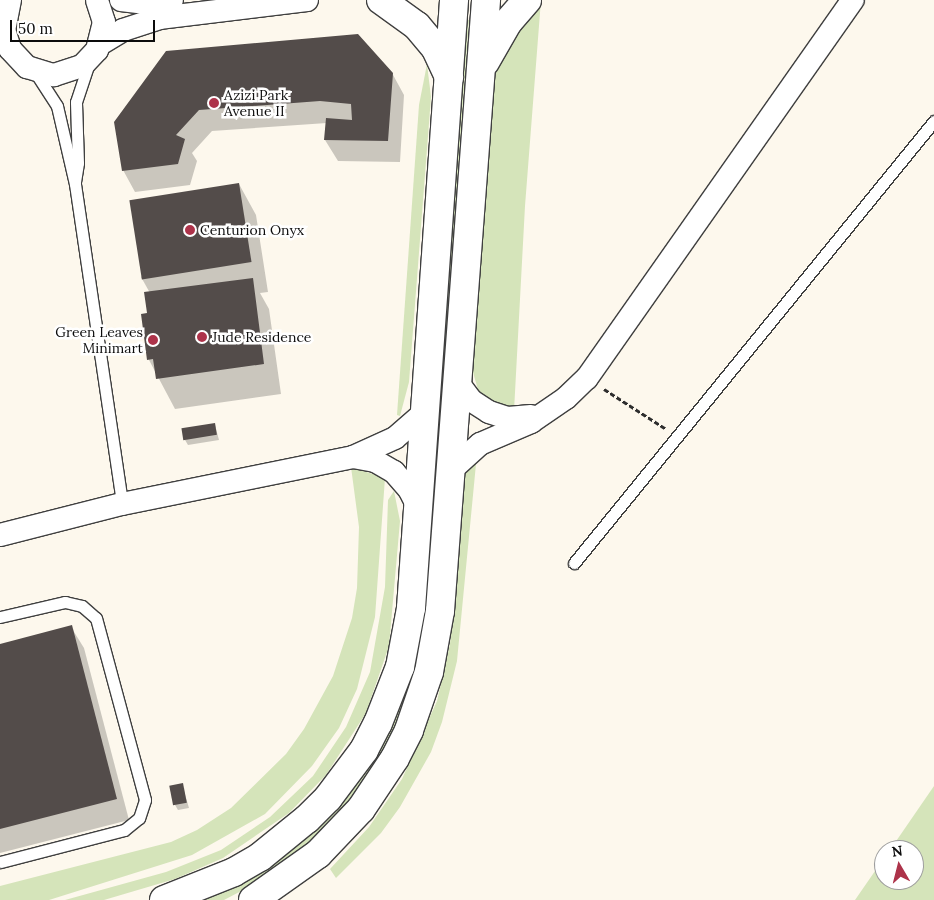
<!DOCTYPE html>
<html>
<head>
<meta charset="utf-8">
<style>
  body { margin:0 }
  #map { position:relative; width:934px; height:900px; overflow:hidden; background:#fdf8ed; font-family:Lora,serif }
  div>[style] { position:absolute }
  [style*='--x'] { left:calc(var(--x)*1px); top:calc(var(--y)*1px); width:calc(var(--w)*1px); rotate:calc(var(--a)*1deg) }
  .green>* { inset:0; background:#d5e4ba }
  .shadow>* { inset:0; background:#0003 }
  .building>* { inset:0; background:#534c4a; transform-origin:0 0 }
  .path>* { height:3px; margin-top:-1.5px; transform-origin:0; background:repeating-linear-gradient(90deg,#2e2e2e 0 5px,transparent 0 7.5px) }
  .roads { filter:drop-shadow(1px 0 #3f3f3f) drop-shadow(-1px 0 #3f3f3f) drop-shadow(0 1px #3f3f3f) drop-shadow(0 -1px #3f3f3f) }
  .service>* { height:11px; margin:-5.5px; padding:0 5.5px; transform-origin:5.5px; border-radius:5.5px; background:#fff }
  .minor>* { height:22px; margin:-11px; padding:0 11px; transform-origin:11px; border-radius:11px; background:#fff }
  .tertiary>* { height:28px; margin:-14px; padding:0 14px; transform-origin:14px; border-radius:14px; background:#fff }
  .dots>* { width:14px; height:14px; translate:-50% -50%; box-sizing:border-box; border:2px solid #fff; border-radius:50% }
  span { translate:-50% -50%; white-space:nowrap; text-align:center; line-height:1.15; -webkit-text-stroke:5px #fff; paint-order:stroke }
  .poi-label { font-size:14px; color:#0c0c0c }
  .left { translate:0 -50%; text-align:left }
  .right { translate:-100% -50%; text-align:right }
  .north { position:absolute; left:874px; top:840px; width:50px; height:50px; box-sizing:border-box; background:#fff; border:1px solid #9e9e9e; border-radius:50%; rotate:352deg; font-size:14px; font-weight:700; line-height:20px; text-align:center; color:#0c0c0c }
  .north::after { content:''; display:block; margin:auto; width:18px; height:22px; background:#ad334a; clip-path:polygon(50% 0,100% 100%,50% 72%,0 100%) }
  .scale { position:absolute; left:10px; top:20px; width:145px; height:22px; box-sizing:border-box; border:2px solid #0c0c0c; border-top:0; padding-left:6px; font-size:15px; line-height:18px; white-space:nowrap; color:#0c0c0c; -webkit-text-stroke:4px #fff; paint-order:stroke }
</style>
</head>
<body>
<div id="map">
  <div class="green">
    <div style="clip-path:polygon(541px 0,525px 206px,514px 411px,506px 411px,479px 393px,472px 369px,496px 64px,531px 8px)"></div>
    <div style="clip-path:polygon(465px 20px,469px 20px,426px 615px,414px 676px,392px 735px,377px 762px,359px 789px,318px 836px,247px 888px,224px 900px,198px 900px,219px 891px,396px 708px)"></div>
    <div style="clip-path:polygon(427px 64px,431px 97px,409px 382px,400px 416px,397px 415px,419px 105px)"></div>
    <div style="clip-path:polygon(471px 461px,476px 464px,457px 661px,442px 722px,431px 752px,400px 807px,381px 833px,336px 878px,330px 869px,369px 827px,402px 779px,437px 701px,450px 644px,463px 480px)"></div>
    <div style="clip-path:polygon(351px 467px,385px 478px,375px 617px,357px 689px,339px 728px,312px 766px,265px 814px,192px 855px,49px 900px,0 900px,0 886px,171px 842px,197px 830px,231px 808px,286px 754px,304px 729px,333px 676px,352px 618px,357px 588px,359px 527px)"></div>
    <div style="clip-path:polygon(394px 491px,400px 521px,389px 646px,366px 713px,326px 775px,289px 813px,223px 858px,175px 879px,104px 900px,65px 900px,166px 872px,221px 850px,270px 817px,313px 776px,346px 727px,370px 672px,385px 587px,388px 500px)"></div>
    <div style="clip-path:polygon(934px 786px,934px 900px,855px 900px,884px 858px,884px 880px,914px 880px,914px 850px,890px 850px)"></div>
  </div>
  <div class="shadow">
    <div style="clip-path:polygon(392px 73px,404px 95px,400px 162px,338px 161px,325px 140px,327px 123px,212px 131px,192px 153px,197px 161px,190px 185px,135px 192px,123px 170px,116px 123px)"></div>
    <div style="clip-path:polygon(239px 184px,256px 215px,268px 292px,260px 293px,269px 309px,281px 394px,175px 409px,149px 360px,142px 315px,148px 314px,150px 293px,141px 277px)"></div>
    <div style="clip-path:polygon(215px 425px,219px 440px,188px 445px,185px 440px)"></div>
    <div style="clip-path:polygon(71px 627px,84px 648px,129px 820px,0 853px,0 645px)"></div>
    <div style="clip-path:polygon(182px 784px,189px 808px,178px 810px,175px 805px)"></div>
  </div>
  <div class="building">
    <div style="clip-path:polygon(358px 34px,393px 73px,388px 141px,324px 140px,326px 118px,352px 120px,351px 104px,320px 101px,199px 110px,176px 135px,185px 139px,178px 164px,122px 171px,114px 122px,166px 51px)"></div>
    <div style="left:239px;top:183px;width:80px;height:111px;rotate:81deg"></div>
    <div style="clip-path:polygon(253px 278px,264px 364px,156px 379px,153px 359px,147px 360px,141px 314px,147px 313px,144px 292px)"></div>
    <div style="left:215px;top:423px;width:12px;height:34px;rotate:81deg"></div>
    <div style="clip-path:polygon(72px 625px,117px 799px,0 829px,0 644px)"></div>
    <div style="left:183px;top:783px;width:20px;height:14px;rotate:79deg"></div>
  </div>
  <div class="path">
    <div style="--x:604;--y:389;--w:74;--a:32.8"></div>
  </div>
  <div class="roads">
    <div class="service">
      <div style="--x:35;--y:72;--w:40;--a:57.1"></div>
      <div style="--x:57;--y:106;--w:80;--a:77"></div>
      <div style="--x:75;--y:184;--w:323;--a:81.6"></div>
      <div style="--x:75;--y:182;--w:19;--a:-81"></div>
      <div style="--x:78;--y:163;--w:61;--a:-91.9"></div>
      <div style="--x:76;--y:102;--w:41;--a:-71.6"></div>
      <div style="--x:574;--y:563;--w:570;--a:-50.84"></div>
      <div style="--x:0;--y:617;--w:67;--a:-13"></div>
      <div style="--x:65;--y:602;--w:17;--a:13"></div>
      <div style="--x:82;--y:606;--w:18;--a:41"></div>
      <div style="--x:96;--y:618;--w:188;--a:74.9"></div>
      <div style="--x:145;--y:800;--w:19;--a:108"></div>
      <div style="--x:139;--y:818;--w:19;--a:141"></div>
      <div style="--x:124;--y:830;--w:128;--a:165.5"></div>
    </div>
    <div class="minor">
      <div style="--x:10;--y:0;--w:31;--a:101"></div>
      <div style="--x:4;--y:30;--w:20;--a:72"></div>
      <div style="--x:10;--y:49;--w:25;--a:47"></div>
      <div style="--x:27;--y:67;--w:28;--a:17"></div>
      <div style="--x:54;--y:75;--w:29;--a:-18"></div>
      <div style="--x:82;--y:66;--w:22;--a:-47"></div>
      <div style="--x:97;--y:50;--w:29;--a:-76"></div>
      <div style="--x:104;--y:22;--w:23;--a:-108"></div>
      <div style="--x:121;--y:0;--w:23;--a:7"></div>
      <div style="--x:144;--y:3;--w:28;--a:-6"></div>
      <div style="--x:100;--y:44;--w:27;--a:-31"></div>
      <div style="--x:123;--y:30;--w:38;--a:-18"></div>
      <div style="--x:159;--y:18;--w:149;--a:-6.9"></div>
      <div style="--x:456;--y:380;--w:26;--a:53"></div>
      <div style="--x:472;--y:401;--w:20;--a:33"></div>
      <div style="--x:489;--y:412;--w:20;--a:18"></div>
      <div style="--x:508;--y:418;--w:23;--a:-5"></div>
      <div style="--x:353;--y:457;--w:46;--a:-24.3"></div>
      <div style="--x:395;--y:438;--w:38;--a:-41"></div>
      <div style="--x:449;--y:472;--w:42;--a:-42.1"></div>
      <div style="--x:480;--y:444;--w:56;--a:-23.3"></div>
      <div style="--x:531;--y:422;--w:42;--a:-34.4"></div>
      <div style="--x:566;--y:398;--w:29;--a:-44"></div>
      <div style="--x:587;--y:378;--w:462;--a:-54.9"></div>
      <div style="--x:0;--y:535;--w:126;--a:-14.3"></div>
      <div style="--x:122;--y:504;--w:236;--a:-11.5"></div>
      <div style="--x:353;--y:457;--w:22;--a:10"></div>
      <div style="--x:375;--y:461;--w:22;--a:30"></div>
      <div style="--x:394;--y:472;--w:23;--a:49"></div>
      <div style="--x:409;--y:489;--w:20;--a:63"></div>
    </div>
    <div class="tertiary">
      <div style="--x:381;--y:0;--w:44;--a:35.8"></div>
      <div style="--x:417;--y:26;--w:30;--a:50"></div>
      <div style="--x:436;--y:49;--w:31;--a:65"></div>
      <div style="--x:485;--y:62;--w:46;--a:-60.1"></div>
      <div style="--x:508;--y:22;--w:29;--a:-49"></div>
      <div style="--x:164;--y:900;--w:75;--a:-21.8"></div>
      <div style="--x:234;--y:872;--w:30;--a:-30"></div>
      <div style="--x:260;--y:857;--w:60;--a:-39"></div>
      <div style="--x:307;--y:819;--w:30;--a:-45"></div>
      <div style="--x:328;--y:798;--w:60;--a:-53.1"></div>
      <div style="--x:364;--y:750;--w:30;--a:-63"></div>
      <div style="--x:378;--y:723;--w:60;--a:-68.6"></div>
      <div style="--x:400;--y:667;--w:60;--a:-79.4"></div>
      <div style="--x:411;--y:608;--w:610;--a:-85.95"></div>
      <div style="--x:253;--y:900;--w:80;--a:-35.3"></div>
      <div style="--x:318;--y:854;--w:62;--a:-46.3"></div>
      <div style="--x:361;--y:809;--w:61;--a:-56.3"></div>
      <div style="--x:395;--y:758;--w:31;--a:-63"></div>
      <div style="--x:409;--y:730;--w:61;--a:-71"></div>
      <div style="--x:429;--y:672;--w:62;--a:-79.8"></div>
      <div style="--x:440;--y:611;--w:613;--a:-85.69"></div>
    </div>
  </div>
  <div class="dots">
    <div style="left:214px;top:103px;background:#ad334a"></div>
    <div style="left:190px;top:230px;background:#ad334a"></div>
    <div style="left:202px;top:337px;background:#ad334a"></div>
    <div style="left:153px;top:340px;background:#ad334a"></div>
  </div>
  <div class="poi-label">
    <span class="left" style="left:224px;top:103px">Azizi Park<br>Avenue II</span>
    <span class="left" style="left:200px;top:230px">Centurion Onyx</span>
    <span class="right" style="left:143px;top:340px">Green Leaves<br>Minimart</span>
    <span class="left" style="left:212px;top:337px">Jude Residence</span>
  </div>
  <div class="north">N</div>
  <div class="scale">50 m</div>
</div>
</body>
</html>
